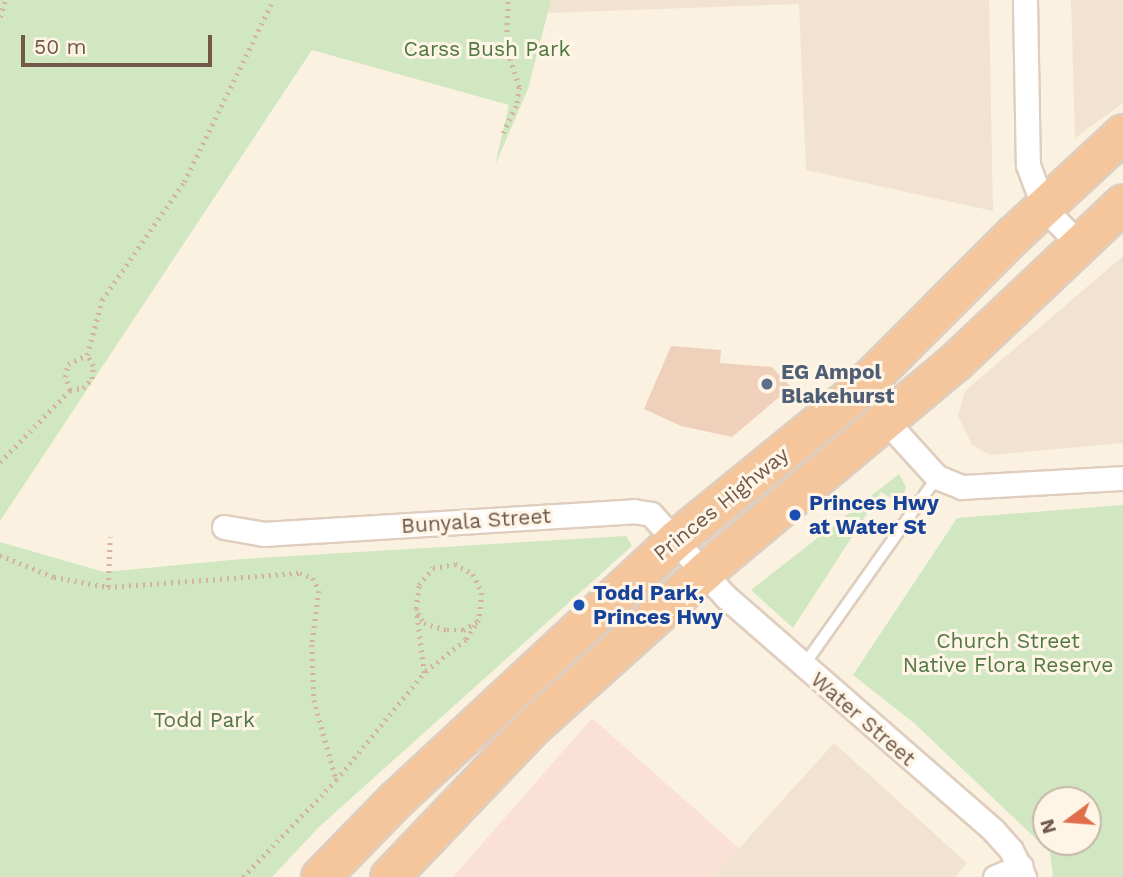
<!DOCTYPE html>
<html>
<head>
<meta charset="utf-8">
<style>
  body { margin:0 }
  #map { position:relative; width:1123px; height:877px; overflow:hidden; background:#fbf1e1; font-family:"Work Sans",sans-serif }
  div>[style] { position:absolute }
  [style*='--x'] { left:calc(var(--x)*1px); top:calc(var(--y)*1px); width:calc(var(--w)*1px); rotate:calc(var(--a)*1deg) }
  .residential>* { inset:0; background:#f2e3d0 }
  .commercial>* { inset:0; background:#fbe1d5 }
  .green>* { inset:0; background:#d0e7c1 }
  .building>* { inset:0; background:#efd0ba }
  .path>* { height:4.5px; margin-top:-2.25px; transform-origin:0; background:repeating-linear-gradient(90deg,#d3b39e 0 2px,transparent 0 7px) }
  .roads { filter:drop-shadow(2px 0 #dfcebe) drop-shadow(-2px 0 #dfcebe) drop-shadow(0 2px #dfcebe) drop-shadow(0 -2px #dfcebe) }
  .service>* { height:10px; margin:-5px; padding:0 5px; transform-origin:5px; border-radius:5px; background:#fff }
  .minor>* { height:23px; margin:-11.5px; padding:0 11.5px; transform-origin:11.5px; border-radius:11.5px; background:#fff }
  .trunk>* { height:37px; margin:-18.5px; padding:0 18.5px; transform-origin:18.5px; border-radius:18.5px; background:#f5c59b }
  .dots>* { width:19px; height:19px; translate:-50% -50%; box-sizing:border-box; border:4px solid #fef5e7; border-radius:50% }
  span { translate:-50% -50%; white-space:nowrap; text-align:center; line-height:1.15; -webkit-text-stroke:6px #fef5e7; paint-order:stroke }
  .park-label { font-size:21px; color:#517742 }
  .service-label { font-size:21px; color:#4e5e75; font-weight:700 }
  .left { translate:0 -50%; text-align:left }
  .transit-label { font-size:21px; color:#164399; font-weight:700 }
  .street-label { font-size:21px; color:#715849 }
  .north { position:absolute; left:1032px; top:786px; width:70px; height:70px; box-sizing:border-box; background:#fef5e7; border:2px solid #c6b6a8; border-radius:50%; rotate:254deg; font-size:19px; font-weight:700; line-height:28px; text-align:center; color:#715849 }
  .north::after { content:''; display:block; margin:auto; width:24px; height:32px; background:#e06e4b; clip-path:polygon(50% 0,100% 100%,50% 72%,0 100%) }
  .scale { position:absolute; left:21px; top:35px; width:191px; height:32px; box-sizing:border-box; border:4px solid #715849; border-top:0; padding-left:9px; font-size:21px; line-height:24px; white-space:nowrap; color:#715849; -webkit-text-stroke:5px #fef5e7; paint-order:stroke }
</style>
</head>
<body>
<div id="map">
  <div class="residential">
    <div style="clip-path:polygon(551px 0,989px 0,993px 211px,806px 170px,799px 4px,547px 13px)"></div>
    <div style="clip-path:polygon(1071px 0,1123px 0,1123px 103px,1075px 138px)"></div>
    <div style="clip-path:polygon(1123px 256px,1123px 443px,990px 455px,972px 445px,958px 416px,965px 391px)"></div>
    <div style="clip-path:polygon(834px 743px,967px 863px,955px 877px,713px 877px)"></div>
  </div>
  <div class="commercial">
    <div style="clip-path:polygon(592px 718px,739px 848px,713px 877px,453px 877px)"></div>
  </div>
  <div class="green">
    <div style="clip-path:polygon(0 0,551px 0,528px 89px,495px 165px,509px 105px,312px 50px,0 521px)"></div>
    <div style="clip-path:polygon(899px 474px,906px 487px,901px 504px,881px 492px,793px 628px,751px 590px)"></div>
    <div style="clip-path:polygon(evenodd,1123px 505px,1123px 877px,1053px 877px,1050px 852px,914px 723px,853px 675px,957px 518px,1123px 505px,1046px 800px,1088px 800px,1088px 842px,1046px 842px,1046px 800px)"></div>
    <div style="clip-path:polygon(626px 536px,632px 546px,319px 827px,272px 877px,0 877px,0 542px,104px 572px,242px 559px)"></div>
  </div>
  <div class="building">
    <div style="clip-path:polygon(671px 346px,721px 350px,720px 363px,772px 367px,791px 387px,732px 437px,681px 426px,644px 409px)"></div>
  </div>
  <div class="path">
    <div style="--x:0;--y:17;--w:18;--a:-74"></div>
    <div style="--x:503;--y:133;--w:33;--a:-65"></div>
    <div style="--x:517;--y:103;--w:16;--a:-83"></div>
    <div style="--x:519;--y:87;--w:43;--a:-107.6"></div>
    <div style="--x:506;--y:46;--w:46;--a:-87.5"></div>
    <div style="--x:70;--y:390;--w:14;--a:-111"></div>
    <div style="--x:65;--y:377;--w:13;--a:-77"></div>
    <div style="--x:68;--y:364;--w:21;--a:-25"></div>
    <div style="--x:0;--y:462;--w:100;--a:-45.8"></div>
    <div style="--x:70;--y:390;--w:13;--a:-9"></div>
    <div style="--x:83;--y:388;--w:13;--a:-45"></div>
    <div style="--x:92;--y:379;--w:13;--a:-86"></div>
    <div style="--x:93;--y:366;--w:13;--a:-119"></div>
    <div style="--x:87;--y:355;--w:57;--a:-74.7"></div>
    <div style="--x:102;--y:300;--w:144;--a:-55.2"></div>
    <div style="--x:184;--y:182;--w:203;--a:-63.9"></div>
    <div style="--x:0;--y:555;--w:58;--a:22.2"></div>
    <div style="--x:54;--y:577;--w:55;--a:10.5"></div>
    <div style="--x:108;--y:587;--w:193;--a:-4.2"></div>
    <div style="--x:300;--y:573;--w:14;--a:21"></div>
    <div style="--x:313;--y:578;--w:14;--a:65"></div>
    <div style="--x:319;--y:591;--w:54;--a:97.4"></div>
    <div style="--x:312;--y:645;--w:55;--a:87.9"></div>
    <div style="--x:314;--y:700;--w:82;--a:74.4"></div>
    <div style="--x:108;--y:587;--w:50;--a:-87.7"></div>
    <div style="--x:418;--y:613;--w:12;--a:59"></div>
    <div style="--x:424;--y:623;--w:24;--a:17"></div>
    <div style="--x:447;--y:630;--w:16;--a:0"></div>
    <div style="--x:463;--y:630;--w:16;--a:-30"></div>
    <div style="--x:243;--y:877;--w:134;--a:-46.2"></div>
    <div style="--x:336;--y:780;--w:139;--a:-50.6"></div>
    <div style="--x:424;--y:673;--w:64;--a:-97.1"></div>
    <div style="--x:416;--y:609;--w:24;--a:-83"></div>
    <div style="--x:419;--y:585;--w:22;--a:-51"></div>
    <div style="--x:433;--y:568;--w:22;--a:-10"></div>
    <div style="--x:455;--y:564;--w:21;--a:29"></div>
    <div style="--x:473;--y:574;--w:21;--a:65"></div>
    <div style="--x:482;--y:593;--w:27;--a:96"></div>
    <div style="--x:479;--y:620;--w:24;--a:123"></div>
    <div style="--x:466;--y:640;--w:53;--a:141.8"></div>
  </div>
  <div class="roads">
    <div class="service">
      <div style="--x:804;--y:665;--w:230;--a:-54.7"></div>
    </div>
    <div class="minor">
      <div style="--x:1025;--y:0;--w:165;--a:89"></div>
      <div style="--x:1028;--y:165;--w:46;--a:69.6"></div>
      <div style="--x:1044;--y:208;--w:47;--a:45.9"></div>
      <div style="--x:886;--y:421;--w:76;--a:47.7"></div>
      <div style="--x:937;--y:477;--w:27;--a:22"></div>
      <div style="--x:962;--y:487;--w:161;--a:-3.2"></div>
      <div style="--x:224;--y:527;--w:40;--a:10"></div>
      <div style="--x:263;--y:534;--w:372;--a:-3.5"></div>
      <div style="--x:634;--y:511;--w:17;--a:10"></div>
      <div style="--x:651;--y:514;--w:110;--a:47.9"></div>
      <div style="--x:725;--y:596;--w:357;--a:41.1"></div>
      <div style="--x:994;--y:831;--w:25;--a:48"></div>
      <div style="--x:1011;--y:850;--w:30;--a:64"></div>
      <div style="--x:995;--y:877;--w:28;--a:-23"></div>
    </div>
    <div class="trunk">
      <div style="--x:320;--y:877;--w:107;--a:-45.8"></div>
      <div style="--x:395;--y:800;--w:385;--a:-42.9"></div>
      <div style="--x:677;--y:538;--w:231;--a:-39.2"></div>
      <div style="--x:856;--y:392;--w:222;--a:-45"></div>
      <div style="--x:1013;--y:235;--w:150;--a:-42.8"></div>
      <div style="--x:389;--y:877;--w:210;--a:-46.4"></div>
      <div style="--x:534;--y:725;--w:232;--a:-42"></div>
      <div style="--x:706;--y:570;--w:327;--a:-39.9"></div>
      <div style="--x:957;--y:360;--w:228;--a:-43.4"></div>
    </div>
  </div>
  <div class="dots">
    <div style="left:767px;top:384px;background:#5c6f8a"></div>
    <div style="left:795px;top:515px;background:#1a4fb4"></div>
    <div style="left:579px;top:605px;background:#1a4fb4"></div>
  </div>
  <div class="park-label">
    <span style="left:487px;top:49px">Carss Bush Park</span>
    <span style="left:1008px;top:653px">Church Street<br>Native Flora Reserve</span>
    <span style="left:204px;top:720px">Todd Park</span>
  </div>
  <div class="service-label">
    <span class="left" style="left:781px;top:384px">EG Ampol<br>Blakehurst</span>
  </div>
  <div class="transit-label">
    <span class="left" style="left:809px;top:515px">Princes Hwy<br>at Water St</span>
    <span class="left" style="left:593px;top:605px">Todd Park,<br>Princes Hwy</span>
  </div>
  <div class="street-label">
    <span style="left:721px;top:504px;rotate:-39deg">Princes Highway</span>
    <span style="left:476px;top:521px;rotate:-4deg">Bunyala Street</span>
    <span style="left:863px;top:719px;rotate:41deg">Water Street</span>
  </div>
  <div class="north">N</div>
  <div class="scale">50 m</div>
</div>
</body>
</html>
